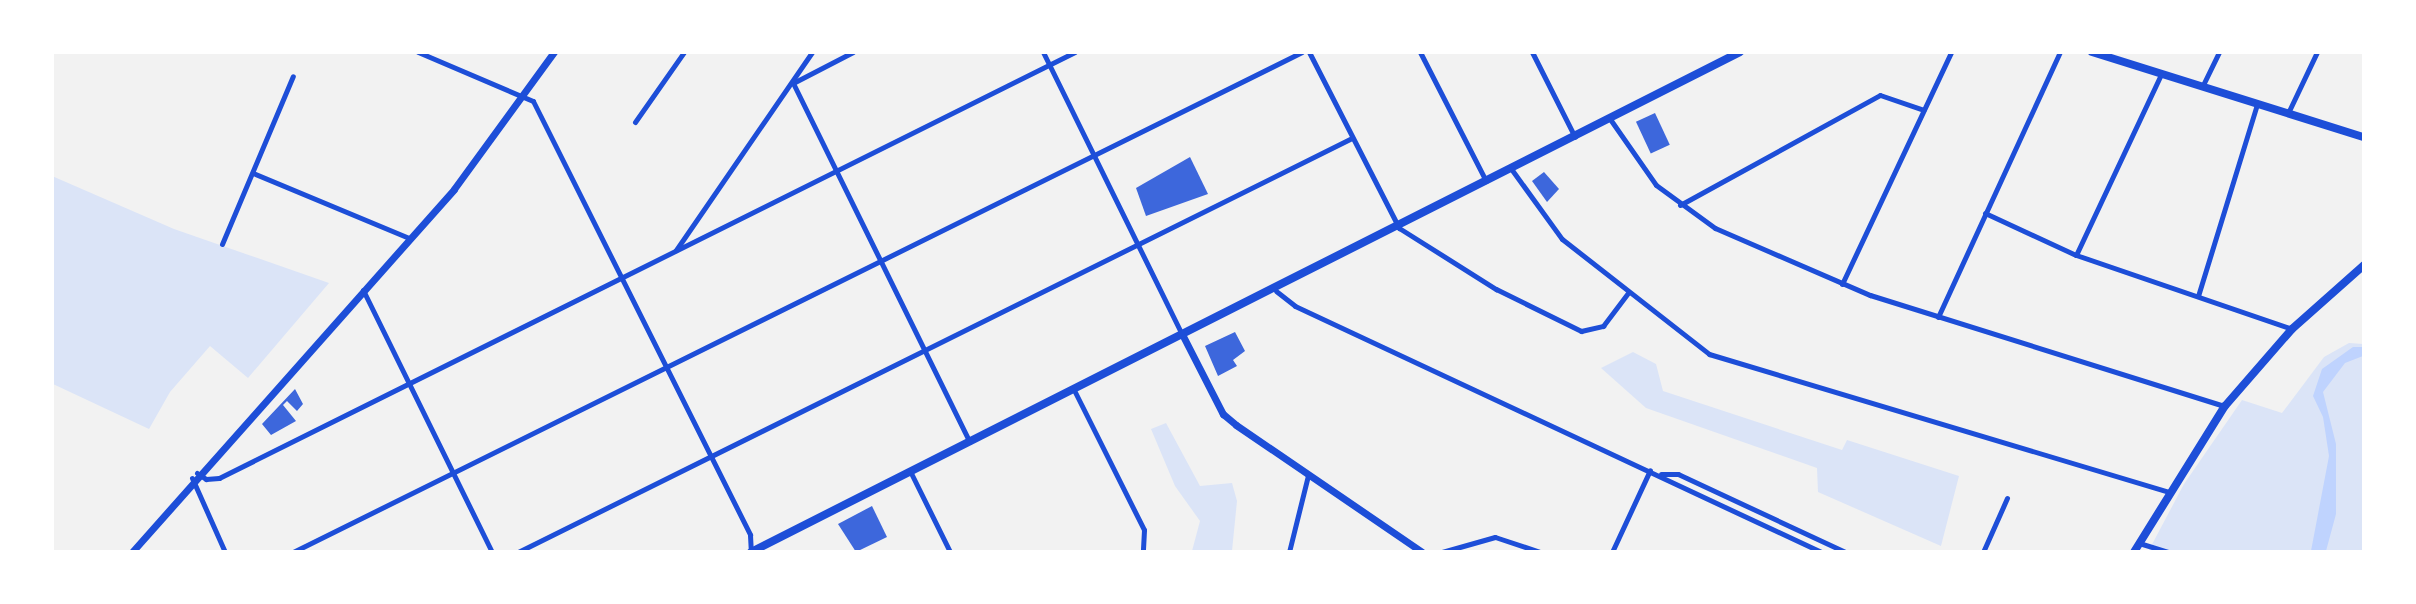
<!DOCTYPE html>
<html>
<head>
<meta charset="utf-8">
<style>
  body { margin:0 }
  #map { position:relative; width:2416px; height:604px; overflow:hidden; background:#f2f2f2; font-family:"Titillium Web",sans-serif }
  div>[style] { position:absolute }
  [style*='--x'] { left:calc(var(--x)*1px); top:calc(var(--y)*1px); width:calc(var(--w)*1px); rotate:calc(var(--a)*1deg) }
  .green>* { inset:0; background:#dbe4f7 }
  .water>* { inset:0; background:#bfd3fe }
  .building>* { inset:0; background:#3d67dc; transform-origin:0 0 }
  .minor>* { height:5px; margin:-2.5px; padding:0 2.5px; transform-origin:2.5px; border-radius:2.5px; background:#1d4ed8 }
  .tertiary>* { height:7px; margin:-3.5px; padding:0 3.5px; transform-origin:3.5px; border-radius:3.5px; background:#1d4ed8 }
  .secondary>* { height:8px; margin:-4px; padding:0 4px; transform-origin:4px; border-radius:4px; background:#1d4ed8 }
  .primary>* { height:8px; margin:-4px; padding:0 4px; transform-origin:4px; border-radius:4px; background:#1d4ed8 }
  span { translate:-50% -50%; white-space:nowrap; text-align:center; line-height:1.15; -webkit-text-stroke:6px #fff; paint-order:stroke }
  .frame { position:absolute; inset:0; border:54px solid #fff; pointer-events:none }
</style>
</head>
<body>
<div id="map">
  <div class="green">
    <div style="clip-path:polygon(52px 176px,174px 229px,329px 283px,248px 378px,210px 346px,170px 392px,149px 429px,53px 384px)"></div>
    <div style="clip-path:polygon(2349px 343px,2363px 344px,2363px 551px,2148px 552px,2184px 484px,2242px 400px,2282px 413px,2324px 357px)"></div>
    <div style="clip-path:polygon(1633px 352px,1656px 364px,1663px 391px,1842px 450px,1847px 440px,1959px 476px,1941px 546px,1818px 492px,1817px 468px,1646px 408px,1601px 368px)"></div>
    <div style="clip-path:polygon(1166px 423px,1200px 486px,1232px 483px,1237px 501px,1232px 551px,1192px 551px,1200px 521px,1175px 486px,1151px 429px)"></div>
  </div>
  <div class="water">
    <div style="clip-path:polygon(2353px 347px,2363px 347px,2363px 356px,2345px 363px,2323px 392px,2336px 444px,2336px 514px,2326px 551px,2311px 551px,2329px 456px,2323px 417px,2313px 396px,2322px 369px)"></div>
  </div>
  <div class="building">
    <div style="left:1655px;top:113px;width:35px;height:21px;rotate:65deg"></div>
    <div style="clip-path:polygon(1190px 157px,1208px 194px,1146px 216px,1136px 188px)"></div>
    <div style="clip-path:polygon(1544px 172px,1559px 189px,1547px 202px,1532px 181px)"></div>
    <div style="clip-path:polygon(1235px 332px,1245px 351px,1233px 360px,1237px 366px,1218px 376px,1205px 346px)"></div>
    <div style="clip-path:polygon(295px 389px,303px 404px,297px 411px,287px 401px,283px 405px,296px 421px,271px 435px,262px 424px)"></div>
    <div style="clip-path:polygon(872px 506px,887px 537px,856px 552px,838px 524px)"></div>
  </div>
  <div class="minor">
    <div style="--x:418;--y:52;--w:125;--a:23.1"></div>
    <div style="--x:533;--y:101;--w:485;--a:63.4"></div>
    <div style="--x:750;--y:535;--w:17;--a:87"></div>
    <div style="--x:853;--y:52;--w:68;--a:152.7"></div>
    <div style="--x:793;--y:83;--w:400;--a:63.8"></div>
    <div style="--x:1043;--y:52;--w:314;--a:63.8"></div>
    <div style="--x:1309;--y:52;--w:198;--a:62.9"></div>
    <div style="--x:1399;--y:228;--w:115;--a:32.2"></div>
    <div style="--x:1496;--y:289;--w:95;--a:26.3"></div>
    <div style="--x:1581;--y:331;--w:23;--a:-13"></div>
    <div style="--x:1603;--y:326;--w:41;--a:-52.9"></div>
    <div style="--x:1420;--y:52;--w:145;--a:62.9"></div>
    <div style="--x:1532;--y:52;--w:95;--a:63.2"></div>
    <div style="--x:2202;--y:87;--w:39;--a:-64"></div>
    <div style="--x:2288;--y:113;--w:68;--a:-64.6"></div>
    <div style="--x:1610;--y:119;--w:80;--a:55.1"></div>
    <div style="--x:1656;--y:185;--w:73;--a:36.1"></div>
    <div style="--x:1715;--y:228;--w:169;--a:23.4"></div>
    <div style="--x:1870;--y:295;--w:372;--a:17.4"></div>
    <div style="--x:635;--y:122;--w:85;--a:-55"></div>
    <div style="--x:1512;--y:170;--w:85;--a:54.1"></div>
    <div style="--x:1562;--y:239;--w:187;--a:38"></div>
    <div style="--x:1709;--y:354;--w:479;--a:16.7"></div>
    <div style="--x:253;--y:173;--w:169;--a:22.6"></div>
    <div style="--x:1680;--y:205;--w:228;--a:-28.8"></div>
    <div style="--x:1880;--y:95;--w:46;--a:18.8"></div>
    <div style="--x:1985;--y:213;--w:100;--a:24.8"></div>
    <div style="--x:2076;--y:255;--w:228;--a:18.9"></div>
    <div style="--x:222;--y:244;--w:182;--a:-67.1"></div>
    <div style="--x:676;--y:250;--w:240;--a:-55.5"></div>
    <div style="--x:2076;--y:255;--w:200;--a:-64.8"></div>
    <div style="--x:1842;--y:284;--w:256;--a:-64.8"></div>
    <div style="--x:363;--y:290;--w:292;--a:63.8"></div>
    <div style="--x:1276;--y:291;--w:24;--a:38"></div>
    <div style="--x:1295;--y:306;--w:581;--a:25.06"></div>
    <div style="--x:2198;--y:296;--w:201;--a:-72.9"></div>
    <div style="--x:1938;--y:317;--w:292;--a:-65.3"></div>
    <div style="--x:1075;--y:392;--w:154;--a:63.4"></div>
    <div style="--x:1144;--y:530;--w:22;--a:93"></div>
    <div style="--x:197;--y:473;--w:11;--a:34"></div>
    <div style="--x:206;--y:479;--w:13;--a:-4"></div>
    <div style="--x:219;--y:478;--w:956;--a:-26.46"></div>
    <div style="--x:911;--y:473;--w:88;--a:63.7"></div>
    <div style="--x:1661;--y:474;--w:17;--a:0"></div>
    <div style="--x:1678;--y:474;--w:184;--a:25"></div>
    <div style="--x:192;--y:478;--w:81;--a:66"></div>
    <div style="--x:2139;--y:543;--w:31;--a:17"></div>
    <div style="--x:293;--y:552;--w:1126;--a:-26.36"></div>
    <div style="--x:518;--y:552;--w:931;--a:-26.4"></div>
    <div style="--x:1289;--y:552;--w:79;--a:-76.1"></div>
    <div style="--x:1442;--y:552;--w:55;--a:-15.8"></div>
    <div style="--x:1495;--y:537;--w:47;--a:18.4"></div>
    <div style="--x:1612;--y:552;--w:90;--a:-65.1"></div>
    <div style="--x:1983;--y:552;--w:59;--a:-66"></div>
  </div>
  <div class="tertiary">
    <div style="--x:1183;--y:336;--w:88;--a:62.9"></div>
    <div style="--x:1223;--y:414;--w:17;--a:40"></div>
    <div style="--x:1236;--y:425;--w:225;--a:34.3"></div>
    <div style="--x:132;--y:552;--w:485;--a:-48.4"></div>
    <div style="--x:454;--y:189;--w:170;--a:-53.9"></div>
  </div>
  <div class="secondary">
    <div style="--x:2134;--y:552;--w:172;--a:-58.1"></div>
    <div style="--x:2225;--y:406;--w:102;--a:-49"></div>
    <div style="--x:2292;--y:329;--w:96;--a:-41.6"></div>
  </div>
  <div class="primary">
    <div style="--x:2092;--y:52;--w:285;--a:17.4"></div>
    <div style="--x:751;--y:552;--w:1108;--a:-26.82"></div>
  </div>
  <div class="frame"></div>
</div>
</body>
</html>
